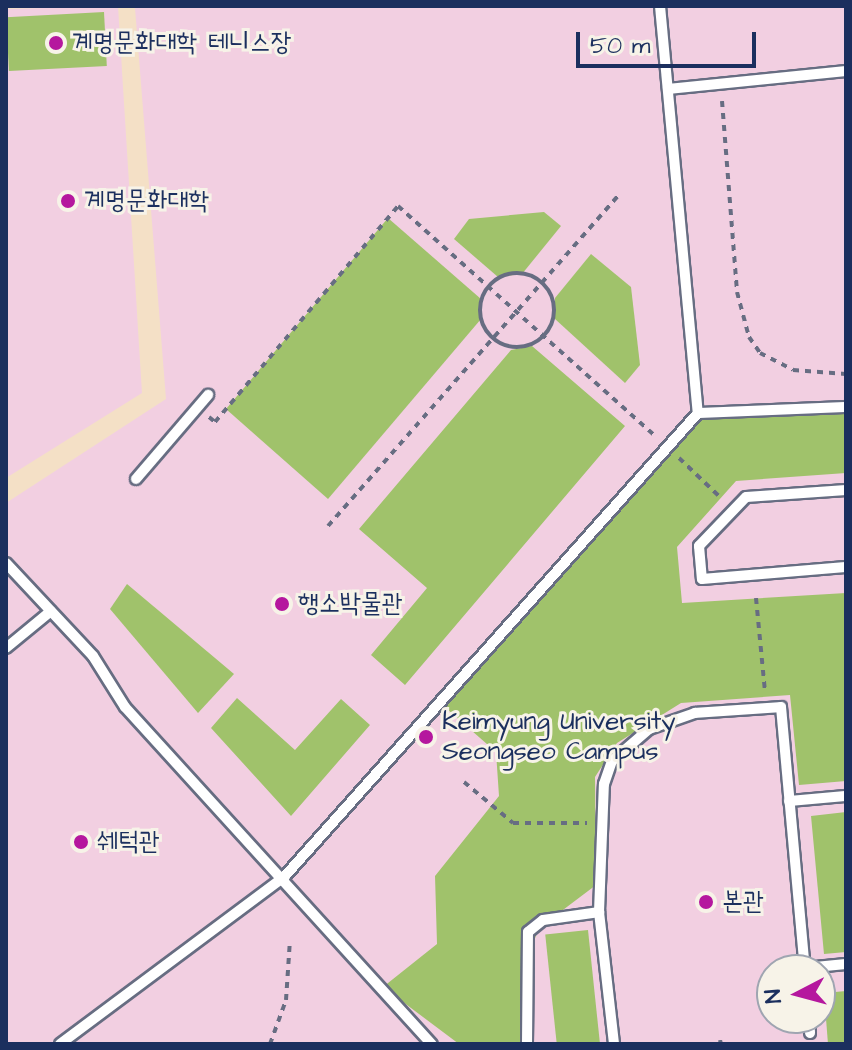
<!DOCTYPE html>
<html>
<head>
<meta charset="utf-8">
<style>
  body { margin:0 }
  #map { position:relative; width:852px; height:1050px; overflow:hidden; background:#f4e0c6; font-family:"Architects Daughter","Poor Story",sans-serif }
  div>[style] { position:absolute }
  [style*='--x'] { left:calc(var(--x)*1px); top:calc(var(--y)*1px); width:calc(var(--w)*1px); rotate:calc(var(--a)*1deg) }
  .built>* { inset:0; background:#f2cfe1 }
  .green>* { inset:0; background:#a0c26b; transform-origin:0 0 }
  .path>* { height:4px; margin-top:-2px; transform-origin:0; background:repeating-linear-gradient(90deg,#676d82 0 6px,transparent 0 12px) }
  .path>.ring { margin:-2px; padding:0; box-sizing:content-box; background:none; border:4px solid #676d82; border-radius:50% }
  .roads { filter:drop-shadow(2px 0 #676d82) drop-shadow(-2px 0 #676d82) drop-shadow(0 2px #676d82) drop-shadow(0 -2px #676d82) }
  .lane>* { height:10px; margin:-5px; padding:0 5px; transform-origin:5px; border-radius:5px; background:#fff }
  .dots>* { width:22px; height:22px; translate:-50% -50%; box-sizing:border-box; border:4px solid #f7f3e8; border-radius:50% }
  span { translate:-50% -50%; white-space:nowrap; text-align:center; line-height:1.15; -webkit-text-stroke:6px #f7f3e8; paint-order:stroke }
  .poi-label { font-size:26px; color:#1b2f5e }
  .left { translate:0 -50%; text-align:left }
  .frame { position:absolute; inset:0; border:8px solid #1b2f5e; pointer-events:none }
  .north { position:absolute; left:756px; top:954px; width:80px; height:80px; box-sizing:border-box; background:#f7f3e8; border:2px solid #9fa5b1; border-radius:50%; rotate:264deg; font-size:22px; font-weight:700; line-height:32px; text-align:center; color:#1b2f5e }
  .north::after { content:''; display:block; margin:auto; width:28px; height:36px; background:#b5179e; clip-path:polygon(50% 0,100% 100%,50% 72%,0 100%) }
  .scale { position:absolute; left:576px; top:32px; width:180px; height:36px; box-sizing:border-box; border:4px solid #1b2f5e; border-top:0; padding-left:10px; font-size:24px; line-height:28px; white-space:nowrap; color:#1b2f5e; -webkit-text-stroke:6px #f7f3e8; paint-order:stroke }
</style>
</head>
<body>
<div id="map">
  <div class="built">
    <div style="clip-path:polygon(118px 6px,142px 393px,6px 478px,6px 9px)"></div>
    <div style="clip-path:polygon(evenodd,846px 6px,846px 1044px,6px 1044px,6px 503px,166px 399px,135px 8px,846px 6px,772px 970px,820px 970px,820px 1018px,772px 1018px,772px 970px)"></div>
  </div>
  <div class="green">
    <div style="left:104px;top:12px;width:54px;height:98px;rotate:87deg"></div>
    <div style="clip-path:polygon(544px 212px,561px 226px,522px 274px,498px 277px,454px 239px,469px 219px)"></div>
    <div style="clip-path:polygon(388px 218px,481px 299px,481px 319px,328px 499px,226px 409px)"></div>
    <div style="clip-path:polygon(591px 254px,631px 287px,640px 365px,625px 383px,555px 319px,555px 298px)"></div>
    <div style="clip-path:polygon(532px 346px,625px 426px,405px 685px,371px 655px,427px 588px,359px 529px,511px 350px)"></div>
    <div style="clip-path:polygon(846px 407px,846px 473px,736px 481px,677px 547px,682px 603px,846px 593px,846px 781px,799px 785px,790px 695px,681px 703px,617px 743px,595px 777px,596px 885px,539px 928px,534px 941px,532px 1044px,459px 1044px,383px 987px,437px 944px,435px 876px,499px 796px,496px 752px,439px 702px,698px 413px)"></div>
    <div style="clip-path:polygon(127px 584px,234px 674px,198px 713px,110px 609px)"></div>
    <div style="clip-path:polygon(237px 698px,295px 750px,341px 699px,370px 725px,291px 816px,211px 728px)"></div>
    <div style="clip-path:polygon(846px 812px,846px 952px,824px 954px,811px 816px)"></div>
    <div style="left:588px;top:930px;width:115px;height:43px;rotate:84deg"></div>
    <div style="clip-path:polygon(846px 991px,846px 1044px,828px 1044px,824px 993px)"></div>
  </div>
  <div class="path">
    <div style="--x:722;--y:101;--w:192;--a:85.5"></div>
    <div style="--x:737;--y:292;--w:47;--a:75.1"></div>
    <div style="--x:749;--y:337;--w:19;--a:55"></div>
    <div style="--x:760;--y:353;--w:37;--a:27"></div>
    <div style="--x:793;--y:370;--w:53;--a:4.3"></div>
    <div class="ring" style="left:480px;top:273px;width:70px;height:70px"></div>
    <div style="--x:209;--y:417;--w:8;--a:40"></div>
    <div style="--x:215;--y:422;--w:283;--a:-49.7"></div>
    <div style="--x:398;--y:206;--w:345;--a:41.8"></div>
    <div style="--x:679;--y:458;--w:58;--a:43.6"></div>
    <div style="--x:328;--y:526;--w:442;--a:-48.7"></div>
    <div style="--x:756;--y:598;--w:93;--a:84.5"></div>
    <div style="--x:464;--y:782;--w:64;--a:39.9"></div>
    <div style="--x:513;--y:823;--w:74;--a:0"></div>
    <div style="--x:720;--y:1040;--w:4;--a:76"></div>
    <div style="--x:270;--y:1044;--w:47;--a:-70"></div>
    <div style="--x:286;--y:1000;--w:60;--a:-86.2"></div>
  </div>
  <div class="roads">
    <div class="lane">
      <div style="--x:660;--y:6;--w:409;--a:84.7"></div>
      <div style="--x:698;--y:413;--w:148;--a:-2.3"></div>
      <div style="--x:668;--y:89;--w:179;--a:-5.8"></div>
      <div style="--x:136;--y:479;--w:111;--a:-49.4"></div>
      <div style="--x:846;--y:490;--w:100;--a:176"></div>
      <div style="--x:746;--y:497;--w:68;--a:133.8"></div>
      <div style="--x:699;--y:546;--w:33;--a:85"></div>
      <div style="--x:702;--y:579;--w:144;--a:-4.8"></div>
      <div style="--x:6;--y:563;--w:127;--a:46.9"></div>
      <div style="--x:93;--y:656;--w:60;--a:57.9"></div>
      <div style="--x:125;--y:707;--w:456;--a:47.7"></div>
      <div style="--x:6;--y:648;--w:58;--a:-39.4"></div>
      <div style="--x:789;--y:801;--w:57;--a:-5"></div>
      <div style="--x:599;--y:912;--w:133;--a:83.5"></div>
      <div style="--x:805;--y:968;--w:41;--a:-5.6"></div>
      <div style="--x:809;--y:1018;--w:15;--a:86"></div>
      <div style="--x:60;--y:1044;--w:281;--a:-36.7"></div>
      <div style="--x:285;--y:876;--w:620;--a:-48.27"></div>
      <div style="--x:527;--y:1044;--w:112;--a:-89.5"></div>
      <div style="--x:528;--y:932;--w:19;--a:-39"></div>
      <div style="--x:543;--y:920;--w:57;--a:-8.1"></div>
      <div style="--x:599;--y:912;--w:128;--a:-87.8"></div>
      <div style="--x:604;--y:784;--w:24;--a:-71"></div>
      <div style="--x:612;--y:761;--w:49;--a:-40.9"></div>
      <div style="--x:649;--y:729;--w:49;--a:-19.2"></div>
      <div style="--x:695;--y:713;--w:86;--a:-4"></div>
      <div style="--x:781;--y:707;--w:264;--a:84.8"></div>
    </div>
  </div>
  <div class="dots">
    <div style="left:56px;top:43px;background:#b5179e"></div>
    <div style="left:68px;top:201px;background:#b5179e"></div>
    <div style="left:282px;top:604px;background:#b5179e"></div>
    <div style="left:426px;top:737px;background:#b5179e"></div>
    <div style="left:81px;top:842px;background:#b5179e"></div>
    <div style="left:706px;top:902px;background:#b5179e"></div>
  </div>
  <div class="poi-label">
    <span class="left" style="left:72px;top:43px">계명문화대학 테니스장</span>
    <span class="left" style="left:84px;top:201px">계명문화대학</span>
    <span class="left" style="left:298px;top:604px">행소박물관</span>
    <span class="left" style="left:442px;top:737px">Keimyung University<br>Seongseo Campus</span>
    <span class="left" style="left:97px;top:842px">쉐턱관</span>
    <span class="left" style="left:722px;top:902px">본관</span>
  </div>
  <div class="frame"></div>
  <div class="north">N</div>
  <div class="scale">50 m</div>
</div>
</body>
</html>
